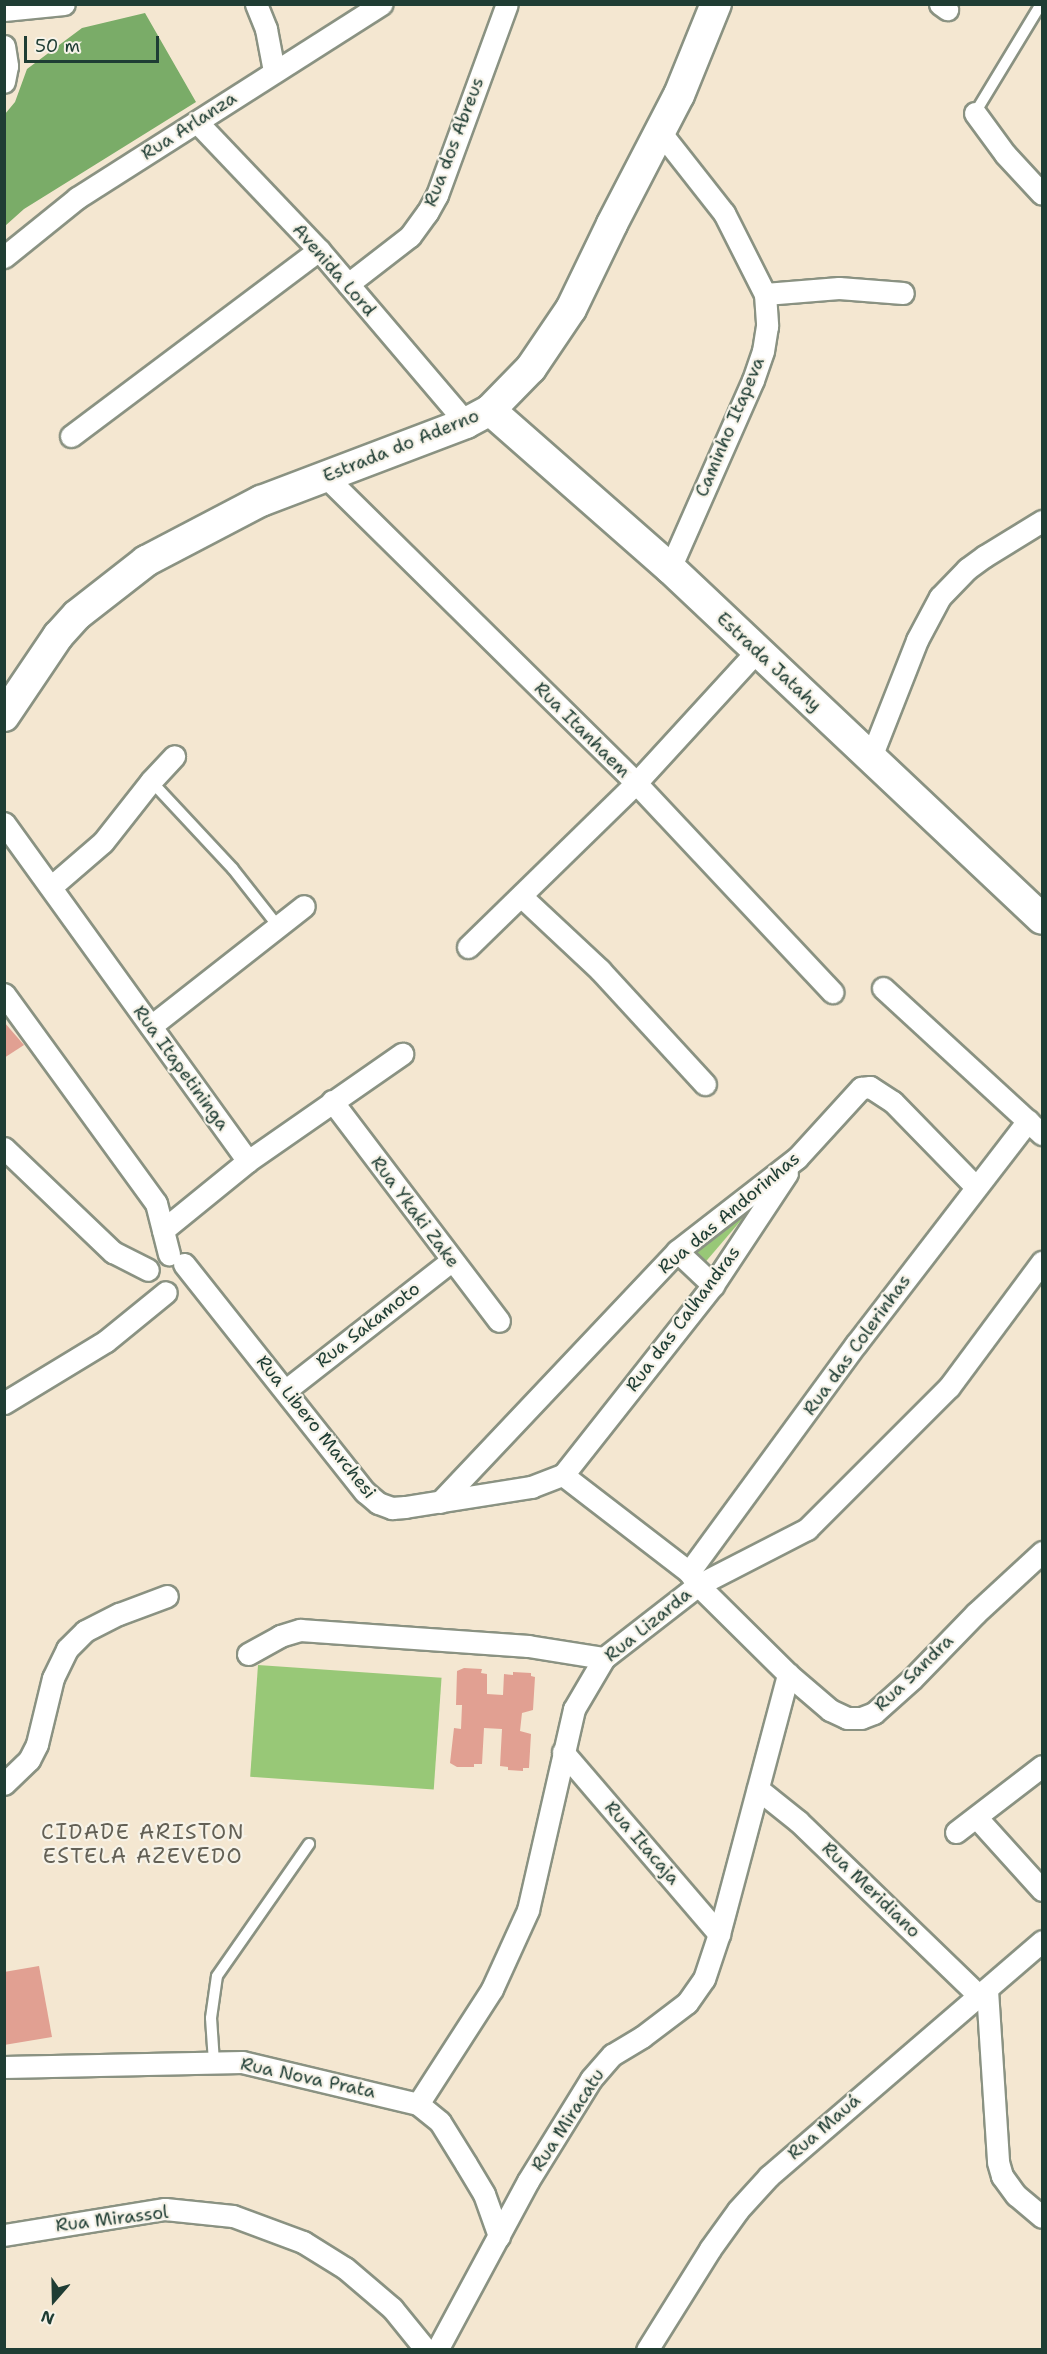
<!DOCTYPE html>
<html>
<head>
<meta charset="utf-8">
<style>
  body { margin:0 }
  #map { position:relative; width:1047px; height:2354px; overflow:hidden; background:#f4e7d1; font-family:"Shantell Sans",sans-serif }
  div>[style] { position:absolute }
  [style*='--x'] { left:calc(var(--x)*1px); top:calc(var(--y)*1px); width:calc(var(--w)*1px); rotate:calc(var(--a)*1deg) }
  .green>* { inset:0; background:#98c877; transform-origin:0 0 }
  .forest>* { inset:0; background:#7aac68 }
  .building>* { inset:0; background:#e1a092 }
  .roads { filter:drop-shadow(2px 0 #8a9282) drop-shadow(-2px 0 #8a9282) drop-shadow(0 2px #8a9282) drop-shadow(0 -2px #8a9282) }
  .lane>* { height:10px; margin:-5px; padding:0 5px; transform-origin:5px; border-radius:5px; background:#fff }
  .street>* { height:21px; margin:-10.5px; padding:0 10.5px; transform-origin:10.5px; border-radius:10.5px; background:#fff }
  .secondary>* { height:30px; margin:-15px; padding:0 15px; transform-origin:15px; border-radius:15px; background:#fff }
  span { translate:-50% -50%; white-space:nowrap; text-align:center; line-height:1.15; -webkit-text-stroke:4.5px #f7f3e8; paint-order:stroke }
  .street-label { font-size:18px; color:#1f3d34 }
  .quarter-label { font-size:21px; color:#636055; letter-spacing:1.5px }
  .frame { position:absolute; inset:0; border:6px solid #1f3d34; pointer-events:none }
  .north { position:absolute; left:24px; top:2270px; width:60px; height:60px; -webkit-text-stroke:4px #f7f3e8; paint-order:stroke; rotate:200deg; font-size:16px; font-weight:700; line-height:24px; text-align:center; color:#1f3d34 }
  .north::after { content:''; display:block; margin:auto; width:21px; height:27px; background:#1f3d34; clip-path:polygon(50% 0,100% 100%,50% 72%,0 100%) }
  .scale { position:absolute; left:24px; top:36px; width:135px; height:27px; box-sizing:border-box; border:3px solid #1f3d34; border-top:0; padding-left:8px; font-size:18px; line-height:21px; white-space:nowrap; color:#1f3d34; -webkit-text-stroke:4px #f7f3e8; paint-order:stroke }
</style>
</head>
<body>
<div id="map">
  <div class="green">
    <div style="clip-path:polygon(790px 1163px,702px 1266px,688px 1254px)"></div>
    <div style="left:258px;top:1665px;width:184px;height:112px;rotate:4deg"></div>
  </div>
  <div class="forest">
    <div style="clip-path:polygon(145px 13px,196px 102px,24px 209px,5px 226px,5px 114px,15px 102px,27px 69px,82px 28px)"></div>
  </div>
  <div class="building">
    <div style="clip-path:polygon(4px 1022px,24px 1045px,4px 1058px)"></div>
    <div style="clip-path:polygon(464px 1668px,482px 1669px,481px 1673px,487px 1674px,487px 1694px,503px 1695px,504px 1674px,513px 1675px,513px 1672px,531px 1673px,531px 1676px,535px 1677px,533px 1710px,522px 1713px,520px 1731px,531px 1734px,529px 1768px,523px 1768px,523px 1771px,508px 1770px,508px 1767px,500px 1766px,502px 1729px,484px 1728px,482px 1764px,474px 1764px,474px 1767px,457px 1767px,450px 1763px,454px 1728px,461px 1729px,462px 1705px,456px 1705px,457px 1671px)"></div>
    <div style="clip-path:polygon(39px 1966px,52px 2037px,4px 2045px,4px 1972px)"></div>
  </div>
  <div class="roads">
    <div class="lane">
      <div style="--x:975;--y:113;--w:127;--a:-58.8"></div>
      <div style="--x:151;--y:781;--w:120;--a:47"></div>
      <div style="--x:233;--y:869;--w:71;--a:51.8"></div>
      <div style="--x:214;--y:2062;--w:44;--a:-93.9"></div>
      <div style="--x:211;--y:2018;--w:42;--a:-81.9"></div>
      <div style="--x:217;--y:1976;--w:161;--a:-55.1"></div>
    </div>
    <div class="street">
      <div style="--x:256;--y:4;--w:27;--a:68"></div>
      <div style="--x:266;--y:29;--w:43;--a:79.2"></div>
      <div style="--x:940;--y:4;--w:9;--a:36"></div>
      <div style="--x:4;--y:10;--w:60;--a:-5.7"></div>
      <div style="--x:4;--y:46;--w:20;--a:81"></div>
      <div style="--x:7;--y:66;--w:16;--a:101"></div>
      <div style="--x:975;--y:113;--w:51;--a:53.8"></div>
      <div style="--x:1005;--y:154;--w:54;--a:47.2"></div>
      <div style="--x:197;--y:122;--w:177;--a:46.4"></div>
      <div style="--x:319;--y:250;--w:227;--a:49.6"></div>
      <div style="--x:661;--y:133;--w:102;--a:51.8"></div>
      <div style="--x:724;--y:213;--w:91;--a:63.2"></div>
      <div style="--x:765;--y:294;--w:32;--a:86"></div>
      <div style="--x:767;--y:326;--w:25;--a:99"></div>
      <div style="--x:763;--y:351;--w:31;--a:109"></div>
      <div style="--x:753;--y:380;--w:206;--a:113.8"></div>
      <div style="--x:4;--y:257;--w:94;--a:-38.9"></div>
      <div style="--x:77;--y:198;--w:361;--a:-32.5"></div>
      <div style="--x:348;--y:284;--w:78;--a:-37.7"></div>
      <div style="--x:410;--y:236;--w:29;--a:-54"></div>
      <div style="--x:427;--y:213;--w:21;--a:-61"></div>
      <div style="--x:437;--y:195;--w:203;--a:-69.9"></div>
      <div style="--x:765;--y:294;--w:74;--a:-4.6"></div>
      <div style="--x:839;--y:288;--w:64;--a:4.5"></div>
      <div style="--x:71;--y:436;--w:310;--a:-36.9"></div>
      <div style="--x:325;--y:476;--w:437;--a:44.6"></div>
      <div style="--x:636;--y:783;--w:287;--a:46.8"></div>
      <div style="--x:871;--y:757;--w:126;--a:-68.5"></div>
      <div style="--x:917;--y:640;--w:49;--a:-61.9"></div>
      <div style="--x:940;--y:597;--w:39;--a:-46"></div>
      <div style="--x:967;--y:569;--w:22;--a:-36"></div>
      <div style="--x:985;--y:556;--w:67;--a:-31.6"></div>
      <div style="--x:4;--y:823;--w:417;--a:54.2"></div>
      <div style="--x:52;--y:886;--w:67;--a:-40.8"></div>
      <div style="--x:103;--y:842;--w:78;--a:-51.8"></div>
      <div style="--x:151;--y:781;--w:34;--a:-47"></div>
      <div style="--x:521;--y:896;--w:108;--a:43.1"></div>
      <div style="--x:600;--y:970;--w:155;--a:47.4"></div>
      <div style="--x:468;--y:947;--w:235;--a:-44.3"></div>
      <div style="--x:636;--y:783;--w:179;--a:-47.5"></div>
      <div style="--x:883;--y:988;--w:216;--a:42.6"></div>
      <div style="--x:4;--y:994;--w:258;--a:54"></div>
      <div style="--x:156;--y:1203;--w:53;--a:75.7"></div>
      <div style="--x:151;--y:1026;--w:194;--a:-38.1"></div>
      <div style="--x:332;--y:1101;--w:276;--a:52.8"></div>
      <div style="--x:4;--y:1148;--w:151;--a:43.7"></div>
      <div style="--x:113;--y:1252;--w:39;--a:27"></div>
      <div style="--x:163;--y:1230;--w:109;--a:-39.1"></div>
      <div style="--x:248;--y:1161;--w:188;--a:-34.8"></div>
      <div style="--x:677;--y:1251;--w:50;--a:43.4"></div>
      <div style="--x:184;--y:1264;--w:291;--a:51.6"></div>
      <div style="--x:365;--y:1492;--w:17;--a:40"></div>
      <div style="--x:378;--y:1503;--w:15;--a:20"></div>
      <div style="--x:392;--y:1508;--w:13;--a:-4"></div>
      <div style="--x:405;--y:1507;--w:128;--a:-9"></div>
      <div style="--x:531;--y:1487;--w:34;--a:-21"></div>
      <div style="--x:286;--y:1390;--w:209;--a:-38"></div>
      <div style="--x:4;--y:1403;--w:119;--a:-31.3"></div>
      <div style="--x:106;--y:1341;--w:77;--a:-39.2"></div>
      <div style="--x:563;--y:1475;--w:159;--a:37.6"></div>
      <div style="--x:689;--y:1572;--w:16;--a:55"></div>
      <div style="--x:698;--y:1585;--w:127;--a:44.7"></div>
      <div style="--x:788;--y:1674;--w:55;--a:40.6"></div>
      <div style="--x:830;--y:1710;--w:19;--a:25"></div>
      <div style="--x:847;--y:1718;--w:14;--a:0"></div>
      <div style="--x:861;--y:1718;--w:14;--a:-21"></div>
      <div style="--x:874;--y:1713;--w:51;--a:-41.8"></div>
      <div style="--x:912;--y:1679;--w:92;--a:-45.9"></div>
      <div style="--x:976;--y:1613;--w:90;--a:-42.7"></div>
      <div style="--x:563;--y:1475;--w:242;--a:-51.7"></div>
      <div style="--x:713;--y:1285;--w:134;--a:-56.5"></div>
      <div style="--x:440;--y:1502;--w:345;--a:-46.6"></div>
      <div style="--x:677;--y:1251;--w:152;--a:-37.8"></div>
      <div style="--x:797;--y:1158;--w:95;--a:-47.6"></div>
      <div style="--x:861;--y:1088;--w:9;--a:-6"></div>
      <div style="--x:870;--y:1087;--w:27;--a:33"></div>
      <div style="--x:893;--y:1102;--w:117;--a:45.7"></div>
      <div style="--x:689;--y:1572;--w:283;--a:-53.8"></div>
      <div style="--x:856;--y:1344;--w:282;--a:-52.4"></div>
      <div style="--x:248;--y:1654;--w:37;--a:-29"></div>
      <div style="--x:280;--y:1636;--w:21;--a:-17"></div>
      <div style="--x:300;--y:1630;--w:229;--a:4"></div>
      <div style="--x:528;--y:1646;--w:77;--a:9"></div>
      <div style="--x:563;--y:1752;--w:240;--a:49.4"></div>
      <div style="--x:4;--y:1784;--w:35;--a:-44"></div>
      <div style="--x:29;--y:1760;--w:18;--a:-63"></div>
      <div style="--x:37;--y:1744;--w:68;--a:-76.4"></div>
      <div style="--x:53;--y:1678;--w:32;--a:-64"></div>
      <div style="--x:67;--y:1649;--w:25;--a:-45"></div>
      <div style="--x:85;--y:1631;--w:38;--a:-27"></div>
      <div style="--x:119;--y:1614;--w:51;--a:-20.6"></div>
      <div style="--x:758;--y:1789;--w:51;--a:38.7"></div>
      <div style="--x:798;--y:1821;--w:252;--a:44"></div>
      <div style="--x:977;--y:1818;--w:97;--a:47.9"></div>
      <div style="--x:956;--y:1832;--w:108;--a:-37.5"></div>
      <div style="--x:987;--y:1990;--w:172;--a:86.3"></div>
      <div style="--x:998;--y:2162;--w:15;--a:74"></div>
      <div style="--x:1002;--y:2176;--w:24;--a:54"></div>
      <div style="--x:1016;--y:2195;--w:34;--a:40"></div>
      <div style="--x:4;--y:2067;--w:238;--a:-1.2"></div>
      <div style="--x:242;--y:2062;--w:181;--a:13.4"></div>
      <div style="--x:418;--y:2104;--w:28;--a:39"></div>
      <div style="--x:440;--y:2122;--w:49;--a:58.2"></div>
      <div style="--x:466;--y:2164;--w:35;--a:59"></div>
      <div style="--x:484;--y:2194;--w:45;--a:70.3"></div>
      <div style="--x:418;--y:2104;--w:137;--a:-57.2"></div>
      <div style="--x:492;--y:1989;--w:87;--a:-65.5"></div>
      <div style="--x:528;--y:1910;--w:206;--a:-77.1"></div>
      <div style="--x:574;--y:1709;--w:59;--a:-59.5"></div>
      <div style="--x:604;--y:1658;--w:119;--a:-37.8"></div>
      <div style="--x:698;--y:1585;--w:123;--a:-27.2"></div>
      <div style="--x:807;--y:1529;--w:201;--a:-45"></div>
      <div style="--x:949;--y:1387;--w:156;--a:-53.4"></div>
      <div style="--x:4;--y:2235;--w:163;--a:-9.2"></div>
      <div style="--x:165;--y:2209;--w:68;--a:5.9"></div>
      <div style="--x:233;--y:2216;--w:75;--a:20.4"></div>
      <div style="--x:303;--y:2242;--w:49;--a:31.8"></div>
      <div style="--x:345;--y:2268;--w:62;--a:40.4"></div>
      <div style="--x:392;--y:2308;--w:54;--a:51"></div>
      <div style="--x:437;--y:2350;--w:192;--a:-61.7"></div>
      <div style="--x:528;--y:2181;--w:120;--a:-58.3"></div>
      <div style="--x:591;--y:2079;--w:32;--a:-49"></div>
      <div style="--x:612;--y:2055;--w:35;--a:-31"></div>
      <div style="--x:642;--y:2037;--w:56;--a:-37.1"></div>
      <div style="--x:687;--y:2003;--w:29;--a:-55"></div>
      <div style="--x:704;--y:1979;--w:47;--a:-71.6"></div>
      <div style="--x:719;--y:1934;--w:269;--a:-75.1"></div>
      <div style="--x:647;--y:2350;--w:119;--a:-58"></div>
      <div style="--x:710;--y:2249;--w:48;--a:-54.3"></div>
      <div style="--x:738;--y:2210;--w:46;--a:-47.6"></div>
      <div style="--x:769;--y:2176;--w:360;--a:-40.7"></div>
    </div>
    <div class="secondary">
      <div style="--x:490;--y:410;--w:240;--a:41.3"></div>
      <div style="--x:670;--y:568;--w:511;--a:43.34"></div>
      <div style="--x:4;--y:716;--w:97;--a:-56"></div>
      <div style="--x:58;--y:636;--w:28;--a:-48"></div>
      <div style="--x:77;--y:615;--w:88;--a:-38"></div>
      <div style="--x:146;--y:561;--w:130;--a:-27.6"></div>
      <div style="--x:261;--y:501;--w:219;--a:-20.8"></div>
      <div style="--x:466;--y:423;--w:27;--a:-28"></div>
      <div style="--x:490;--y:410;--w:59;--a:-45.7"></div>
      <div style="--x:531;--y:368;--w:71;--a:-55.9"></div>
      <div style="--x:571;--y:309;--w:94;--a:-64.2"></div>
      <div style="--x:612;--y:224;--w:145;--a:-62.6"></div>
      <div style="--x:679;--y:95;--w:98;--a:-67.9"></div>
    </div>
  </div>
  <div class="street-label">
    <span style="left:189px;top:126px;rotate:-33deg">Rua Arlanza</span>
    <span style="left:454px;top:142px;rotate:-69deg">Rua dos Abreus</span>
    <span style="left:334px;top:270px;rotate:49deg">Avenida Lord</span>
    <span style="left:730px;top:427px;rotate:-67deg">Caminho Itapeva</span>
    <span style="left:401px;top:446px;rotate:-22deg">Estrada do Aderno</span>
    <span style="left:769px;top:662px;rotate:43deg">Estrada Jatahy</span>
    <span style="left:582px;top:730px;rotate:45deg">Rua Itanhaem</span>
    <span style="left:181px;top:1068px;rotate:54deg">Rua Itapetininga</span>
    <span style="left:415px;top:1212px;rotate:53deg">Rua Ykaki Zake</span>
    <span style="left:729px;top:1213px;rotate:-40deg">Rua das Andorinhas</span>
    <span style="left:683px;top:1319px;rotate:-53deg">Rua das Calhandras</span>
    <span style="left:368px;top:1325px;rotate:-38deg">Rua Sakamoto</span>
    <span style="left:857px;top:1345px;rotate:-54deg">Rua das Colerinhas</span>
    <span style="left:316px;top:1427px;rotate:51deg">Rua Libero Marchesi</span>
    <span style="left:648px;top:1625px;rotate:-39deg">Rua Lizarda</span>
    <span style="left:914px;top:1673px;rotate:-44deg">Rua Sandra</span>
    <span style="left:642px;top:1843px;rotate:49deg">Rua Itacaja</span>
    <span style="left:871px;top:1890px;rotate:44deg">Rua Meridiano</span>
    <span style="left:308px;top:2078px;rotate:12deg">Rua Nova Prata</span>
    <span style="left:568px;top:2120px;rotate:-57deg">Rua Miracatu</span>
    <span style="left:824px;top:2127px;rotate:-41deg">Rua Mauá</span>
    <span style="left:112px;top:2219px;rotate:-7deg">Rua Mirassol</span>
  </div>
  <div class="quarter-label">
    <span style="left:143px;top:1844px">CIDADE ARISTON<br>ESTELA AZEVEDO</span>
  </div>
  <div class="frame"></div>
  <div class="north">N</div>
  <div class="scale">50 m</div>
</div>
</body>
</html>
